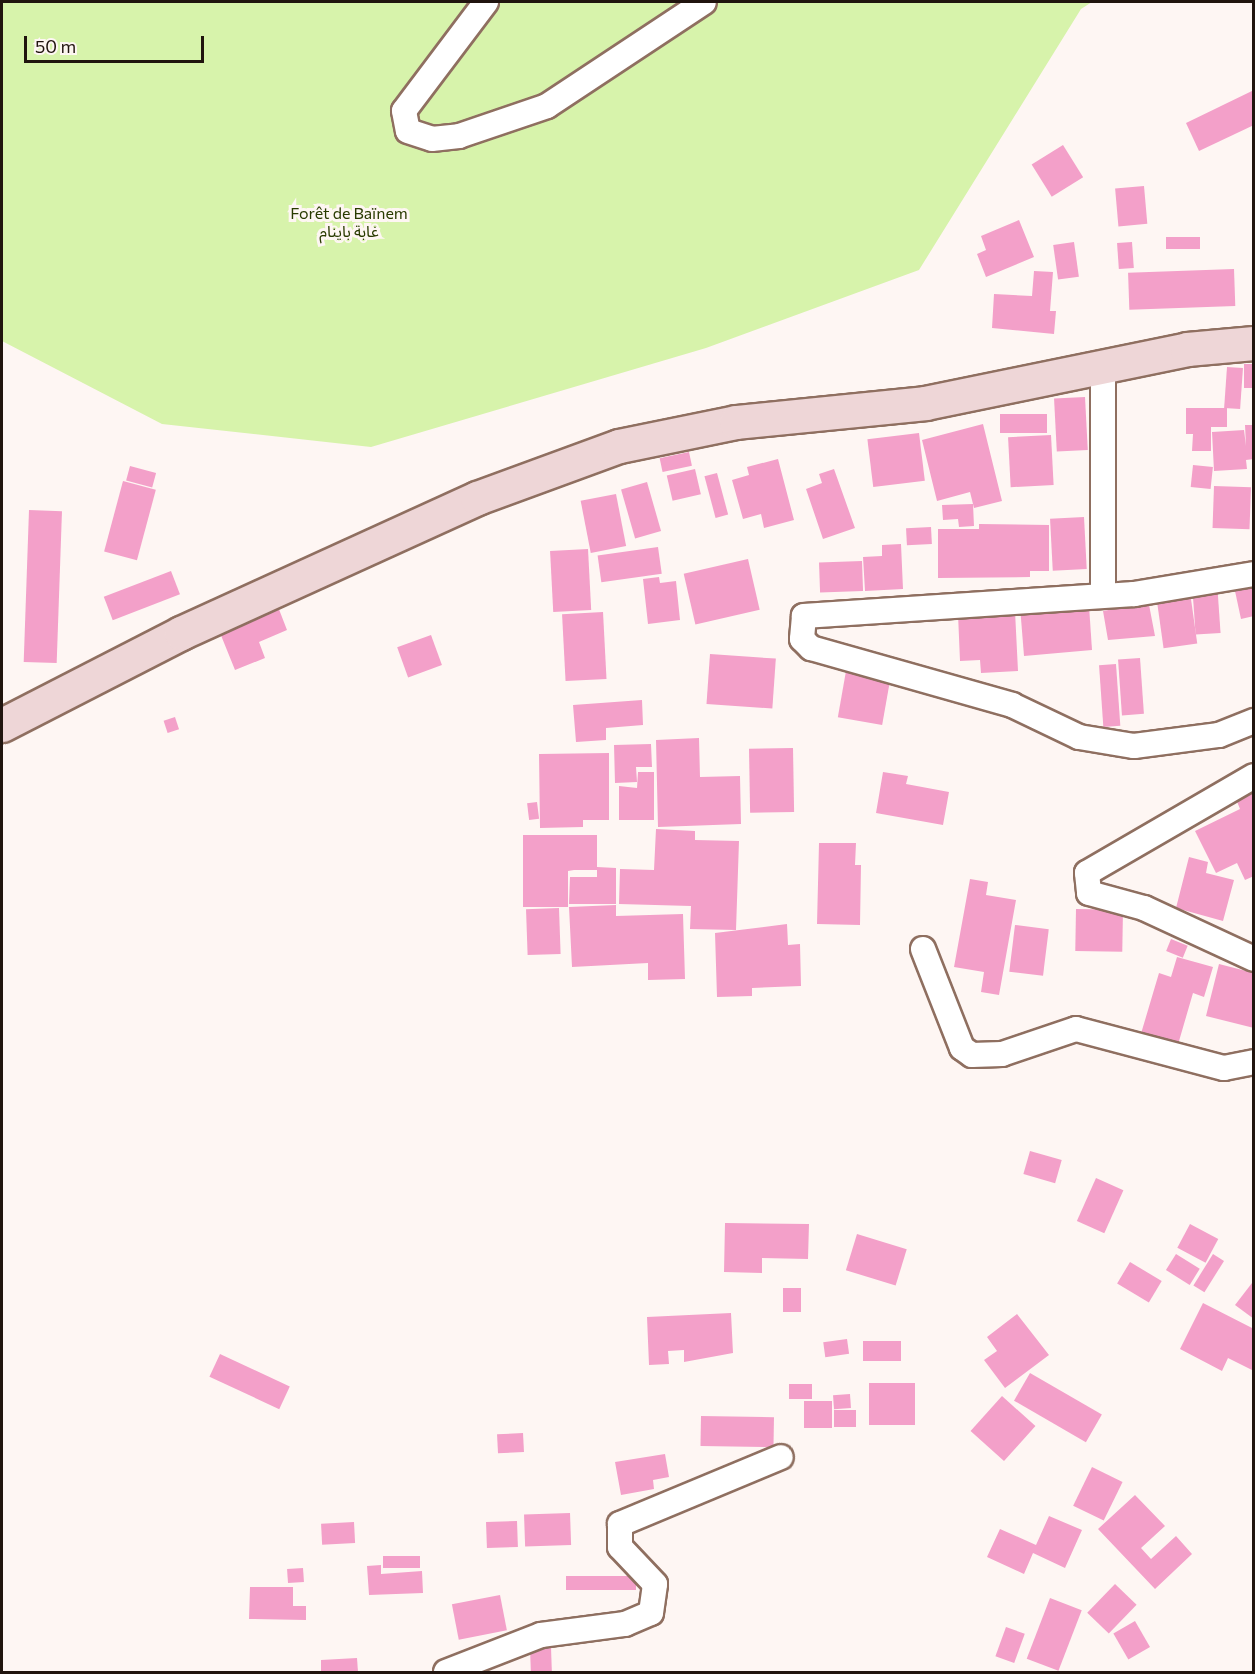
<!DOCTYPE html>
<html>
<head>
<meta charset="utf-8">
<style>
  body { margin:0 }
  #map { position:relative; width:1255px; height:1674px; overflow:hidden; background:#fef6f3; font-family:Commissioner,"Noto Sans Arabic",sans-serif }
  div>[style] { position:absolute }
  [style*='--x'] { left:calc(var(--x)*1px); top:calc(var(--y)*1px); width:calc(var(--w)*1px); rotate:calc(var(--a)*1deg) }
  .green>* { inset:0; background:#d7f3ab }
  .building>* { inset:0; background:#f3a0c9; transform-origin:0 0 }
  .roads { filter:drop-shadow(2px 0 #8f6f60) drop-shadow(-2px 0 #8f6f60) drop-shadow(0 2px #8f6f60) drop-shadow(0 -2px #8f6f60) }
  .street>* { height:24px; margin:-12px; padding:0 12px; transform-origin:12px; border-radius:12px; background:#fff }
  .secondary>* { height:33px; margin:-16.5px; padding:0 16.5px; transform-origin:16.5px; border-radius:16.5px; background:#eed6d7 }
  span { translate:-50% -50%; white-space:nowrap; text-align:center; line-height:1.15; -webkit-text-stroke:6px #fef6f3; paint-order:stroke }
  .park-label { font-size:16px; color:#293a00 }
  .frame { position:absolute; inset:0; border:3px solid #20140e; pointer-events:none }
  .scale { position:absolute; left:24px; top:36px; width:180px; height:27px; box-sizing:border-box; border:3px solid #20140e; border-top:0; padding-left:8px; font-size:18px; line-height:21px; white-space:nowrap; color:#20140e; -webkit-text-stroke:4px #fef6f3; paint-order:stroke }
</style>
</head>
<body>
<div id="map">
  <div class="green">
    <div style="clip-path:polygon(2px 2px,1092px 2px,1081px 9px,919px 270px,706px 348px,371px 447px,162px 424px,2px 341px)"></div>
  </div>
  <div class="building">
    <div style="clip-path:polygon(1254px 90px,1254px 125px,1199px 151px,1186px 123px)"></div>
    <div style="left:1063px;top:145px;width:38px;height:37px;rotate:58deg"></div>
    <div style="left:1144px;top:186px;width:38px;height:29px;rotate:85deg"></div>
    <div style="clip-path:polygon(1019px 220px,1034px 257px,986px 277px,977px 254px,986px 250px,981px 236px)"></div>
    <div style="left:1200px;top:237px;width:12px;height:34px;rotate:90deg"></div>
    <div style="left:1074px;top:242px;width:35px;height:21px;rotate:82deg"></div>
    <div style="left:1132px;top:242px;width:26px;height:15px;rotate:86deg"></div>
    <div style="left:1234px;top:269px;width:37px;height:106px;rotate:88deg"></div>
    <div style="clip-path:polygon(1034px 271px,1053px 272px,1050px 311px,1056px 311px,1054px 334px,992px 328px,994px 294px,1032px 296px)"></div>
    <div style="left:1254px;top:364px;width:24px;height:10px;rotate:90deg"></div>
    <div style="left:1227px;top:367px;width:16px;height:41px;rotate:4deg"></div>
    <div style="left:1085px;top:397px;width:53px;height:31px;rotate:87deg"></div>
    <div style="clip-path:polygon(1186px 408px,1227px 408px,1227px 427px,1211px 427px,1211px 451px,1192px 451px,1193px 434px,1186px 434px)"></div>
    <div style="left:1047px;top:414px;width:19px;height:47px;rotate:90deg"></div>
    <div style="clip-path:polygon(983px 424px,1002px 501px,974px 508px,970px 492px,937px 501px,922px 440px)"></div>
    <div style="clip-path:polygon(1245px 425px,1254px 425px,1254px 459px,1246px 460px,1247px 469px,1214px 471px,1212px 432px,1244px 430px,1246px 446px)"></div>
    <div style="left:919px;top:433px;width:48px;height:52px;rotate:83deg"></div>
    <div style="left:1051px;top:435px;width:50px;height:43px;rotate:87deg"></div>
    <div style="left:689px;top:452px;width:14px;height:30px;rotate:78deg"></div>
    <div style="clip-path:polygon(778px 459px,794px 520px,764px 528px,761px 514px,743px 519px,732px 480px,749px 475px,747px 467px)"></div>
    <div style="left:1193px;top:465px;width:20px;height:22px;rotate:6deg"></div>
    <div style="left:130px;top:466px;width:27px;height:15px;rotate:15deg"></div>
    <div style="left:695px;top:469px;width:26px;height:29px;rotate:77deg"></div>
    <div style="clip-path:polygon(834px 469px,855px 528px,823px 539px,806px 489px,822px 483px,819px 474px)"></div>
    <div style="left:717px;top:473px;width:43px;height:13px;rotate:75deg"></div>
    <div style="left:123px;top:481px;width:34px;height:73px;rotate:15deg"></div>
    <div style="left:647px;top:482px;width:51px;height:27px;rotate:74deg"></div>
    <div style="left:1214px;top:486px;width:37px;height:42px;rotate:2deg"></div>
    <div style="left:616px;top:494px;width:53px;height:36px;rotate:79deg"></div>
    <div style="clip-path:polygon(973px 504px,974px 526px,959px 527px,958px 519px,943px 520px,942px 505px)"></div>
    <div style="left:29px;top:510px;width:33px;height:152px;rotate:2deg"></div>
    <div style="left:1084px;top:517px;width:52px;height:34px;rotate:87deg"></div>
    <div style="clip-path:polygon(979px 524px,1049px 525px,1049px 571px,1030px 571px,1030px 577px,938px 578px,938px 529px,979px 529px)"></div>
    <div style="left:931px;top:527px;width:17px;height:25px;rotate:87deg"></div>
    <div style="clip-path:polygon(901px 544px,903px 589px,865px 591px,863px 557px,882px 556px,882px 545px)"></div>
    <div style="left:658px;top:547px;width:27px;height:61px;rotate:82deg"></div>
    <div style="left:588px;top:549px;width:61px;height:38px;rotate:87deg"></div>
    <div style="left:748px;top:559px;width:52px;height:66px;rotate:77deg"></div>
    <div style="left:862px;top:561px;width:30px;height:43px;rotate:88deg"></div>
    <div style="left:171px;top:571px;width:25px;height:72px;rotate:69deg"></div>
    <div style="clip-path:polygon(1254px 573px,1254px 616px,1241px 619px,1232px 577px)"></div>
    <div style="clip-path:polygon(659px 577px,660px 583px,676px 581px,680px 620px,648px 624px,643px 579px)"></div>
    <div style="left:1217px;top:582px;width:51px;height:25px;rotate:86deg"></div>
    <div style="clip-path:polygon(1146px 589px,1155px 636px,1108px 640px,1103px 611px,1114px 609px,1112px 595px)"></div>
    <div style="clip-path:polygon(1088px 591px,1092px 650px,1024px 656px,1020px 606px)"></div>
    <div style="left:1190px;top:592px;width:52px;height:34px;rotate:82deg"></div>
    <div style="clip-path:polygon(275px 599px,287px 630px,259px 642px,265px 658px,235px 670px,216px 623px)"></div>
    <div style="clip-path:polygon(1015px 611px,1018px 671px,981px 673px,980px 660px,960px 661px,958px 614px)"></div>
    <div style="left:603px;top:612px;width:67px;height:41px;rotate:87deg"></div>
    <div style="left:431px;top:635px;width:32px;height:36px;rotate:70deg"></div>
    <div style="left:710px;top:654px;width:66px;height:50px;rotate:4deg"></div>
    <div style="left:1140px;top:658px;width:56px;height:22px;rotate:86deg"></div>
    <div style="left:1116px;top:664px;width:62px;height:17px;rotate:86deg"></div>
    <div style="left:846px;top:671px;width:45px;height:47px;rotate:10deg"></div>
    <div style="clip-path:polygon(642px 700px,643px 725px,606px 728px,606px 740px,576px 742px,573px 705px)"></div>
    <div style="left:175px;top:717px;width:13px;height:12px;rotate:72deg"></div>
    <div style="clip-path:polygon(699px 738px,700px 777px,740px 776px,741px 824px,658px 827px,656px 740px)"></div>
    <div style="clip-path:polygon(651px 744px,652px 767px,636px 767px,637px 782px,615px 783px,614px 745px)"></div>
    <div style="left:793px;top:748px;width:64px;height:44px;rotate:89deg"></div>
    <div style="clip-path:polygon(609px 753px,609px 820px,583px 820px,583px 827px,540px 828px,539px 754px)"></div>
    <div style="clip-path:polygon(638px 772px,654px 772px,654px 820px,619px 820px,619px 786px,637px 788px)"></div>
    <div style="clip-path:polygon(883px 772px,908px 776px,906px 784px,949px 792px,943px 825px,876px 813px)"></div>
    <div style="clip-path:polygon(1254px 790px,1254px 876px,1245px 880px,1237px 863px,1216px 873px,1195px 831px,1240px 809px,1236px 799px)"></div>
    <div style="left:537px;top:802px;width:17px;height:10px;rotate:83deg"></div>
    <div style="clip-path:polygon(656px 829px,695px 831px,695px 840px,739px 841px,736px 930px,690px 929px,691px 906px,619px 904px,620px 869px,654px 870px)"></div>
    <div style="clip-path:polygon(523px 835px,597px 835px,597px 867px,616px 868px,616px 904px,569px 904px,570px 877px,597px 877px,597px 870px,574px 870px,568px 871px,568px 907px,523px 907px)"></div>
    <div style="clip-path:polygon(819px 843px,856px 843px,855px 865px,861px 865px,860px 925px,817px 924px)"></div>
    <div style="clip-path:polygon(1189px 857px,1208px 862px,1206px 873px,1234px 880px,1223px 921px,1176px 908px)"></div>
    <div style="clip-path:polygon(970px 879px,988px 882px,986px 895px,1016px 900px,999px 995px,981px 992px,984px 972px,954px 967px)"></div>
    <div style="clip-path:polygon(616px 905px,616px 916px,683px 914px,685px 979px,648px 980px,648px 963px,572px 967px,569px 907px)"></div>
    <div style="left:559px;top:908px;width:46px;height:33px;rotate:88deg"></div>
    <div style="left:1076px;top:909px;width:47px;height:42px;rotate:1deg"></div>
    <div style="clip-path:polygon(787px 924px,788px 945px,800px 944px,801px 986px,752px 988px,752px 996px,717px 997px,715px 933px)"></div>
    <div style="left:1015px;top:925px;width:34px;height:47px;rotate:7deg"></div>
    <div style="left:1171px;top:939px;width:18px;height:13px;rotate:22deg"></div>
    <div style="clip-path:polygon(1177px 957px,1213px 967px,1204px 997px,1193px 993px,1177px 1048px,1140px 1037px,1159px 973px,1171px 977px)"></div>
    <div style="clip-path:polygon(1219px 964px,1254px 973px,1254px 1028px,1206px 1016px)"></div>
    <div style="left:1030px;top:1151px;width:33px;height:24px;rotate:16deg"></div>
    <div style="left:1096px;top:1178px;width:30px;height:47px;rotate:24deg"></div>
    <div style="clip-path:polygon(725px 1223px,809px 1224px,808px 1259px,762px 1258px,762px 1273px,724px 1272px)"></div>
    <div style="left:1190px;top:1224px;width:32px;height:27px;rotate:28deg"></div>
    <div style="left:857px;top:1234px;width:52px;height:38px;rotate:17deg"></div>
    <div style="left:1176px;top:1254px;width:28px;height:19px;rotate:32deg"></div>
    <div style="left:1213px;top:1254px;width:13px;height:37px;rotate:32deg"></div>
    <div style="left:1130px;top:1262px;width:37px;height:25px;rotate:31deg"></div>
    <div style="clip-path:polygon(1252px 1283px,1254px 1284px,1254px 1319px,1235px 1305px)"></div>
    <div style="left:783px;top:1288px;width:18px;height:24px"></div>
    <div style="clip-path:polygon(1203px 1303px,1254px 1329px,1254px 1371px,1228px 1358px,1222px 1371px,1180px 1349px)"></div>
    <div style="clip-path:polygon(731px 1313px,733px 1353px,684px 1362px,684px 1350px,668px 1351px,669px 1364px,649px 1365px,647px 1317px)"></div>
    <div style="clip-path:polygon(1017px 1314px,1049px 1355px,1005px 1388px,984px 1360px,997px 1351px,987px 1337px)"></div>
    <div style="left:847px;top:1339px;width:15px;height:24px;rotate:82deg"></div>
    <div style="left:863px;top:1341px;width:38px;height:20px"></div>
    <div style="left:220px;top:1354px;width:77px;height:25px;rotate:25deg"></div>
    <div style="left:1030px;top:1373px;width:83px;height:32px;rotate:30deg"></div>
    <div style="left:869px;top:1383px;width:46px;height:42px"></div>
    <div style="left:812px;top:1384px;width:15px;height:23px;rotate:90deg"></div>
    <div style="left:850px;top:1394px;width:14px;height:17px;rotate:86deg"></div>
    <div style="left:1002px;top:1396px;width:45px;height:47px;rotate:42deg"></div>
    <div style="left:804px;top:1401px;width:28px;height:27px"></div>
    <div style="left:834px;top:1410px;width:22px;height:17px"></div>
    <div style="left:701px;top:1416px;width:73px;height:30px;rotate:1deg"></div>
    <div style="left:523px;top:1433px;width:19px;height:26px;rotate:87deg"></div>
    <div style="clip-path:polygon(665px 1454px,669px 1477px,653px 1480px,654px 1489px,621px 1495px,615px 1462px)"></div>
    <div style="left:1092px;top:1467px;width:34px;height:43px;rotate:26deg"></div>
    <div style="clip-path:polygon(1135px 1495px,1165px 1526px,1141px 1548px,1151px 1559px,1176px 1536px,1192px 1554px,1155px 1589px,1098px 1529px)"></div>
    <div style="left:570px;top:1513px;width:32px;height:46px;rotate:88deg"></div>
    <div style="clip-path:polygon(1049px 1516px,1082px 1530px,1065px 1568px,1033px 1553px,1024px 1574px,987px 1557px,1000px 1529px,1036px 1545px)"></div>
    <div style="left:517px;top:1521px;width:26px;height:31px;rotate:88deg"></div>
    <div style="left:354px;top:1522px;width:21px;height:33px;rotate:87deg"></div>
    <div style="left:420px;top:1556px;width:12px;height:37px;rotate:90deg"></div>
    <div style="clip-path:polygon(381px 1565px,381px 1574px,422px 1571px,423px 1593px,369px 1595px,367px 1566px)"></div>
    <div style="left:303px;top:1568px;width:14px;height:16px;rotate:86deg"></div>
    <div style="left:636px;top:1576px;width:14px;height:70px;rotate:90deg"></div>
    <div style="left:1115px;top:1584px;width:30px;height:40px;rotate:44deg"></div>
    <div style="clip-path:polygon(250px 1587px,293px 1587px,293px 1606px,306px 1606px,306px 1620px,249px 1619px)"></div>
    <div style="left:500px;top:1595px;width:36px;height:49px;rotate:79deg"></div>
    <div style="left:1050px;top:1598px;width:34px;height:65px;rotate:21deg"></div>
    <div style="left:1135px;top:1621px;width:30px;height:25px;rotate:60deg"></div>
    <div style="left:1006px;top:1627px;width:20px;height:31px;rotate:20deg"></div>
    <div style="left:551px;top:1647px;width:25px;height:21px;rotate:88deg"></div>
    <div style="clip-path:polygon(357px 1658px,358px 1672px,321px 1672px,321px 1660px)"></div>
  </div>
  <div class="roads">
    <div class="street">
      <div style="--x:486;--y:2;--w:136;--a:127"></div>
      <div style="--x:404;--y:111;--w:20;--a:79"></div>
      <div style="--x:408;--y:131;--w:25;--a:18"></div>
      <div style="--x:432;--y:139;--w:27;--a:-6"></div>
      <div style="--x:459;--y:136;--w:93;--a:-18.8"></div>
      <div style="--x:547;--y:106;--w:188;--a:-33.5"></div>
      <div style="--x:1254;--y:574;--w:122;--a:170.5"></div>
      <div style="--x:1134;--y:594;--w:331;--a:176.2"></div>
      <div style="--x:804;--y:616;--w:23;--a:95"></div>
      <div style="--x:802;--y:639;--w:13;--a:45"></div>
      <div style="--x:811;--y:648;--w:209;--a:15.8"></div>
      <div style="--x:1012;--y:705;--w:74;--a:25.5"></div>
      <div style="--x:1079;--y:737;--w:56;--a:9.3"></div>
      <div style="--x:1134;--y:746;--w:86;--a:-7.4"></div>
      <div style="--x:1219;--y:735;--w:38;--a:-22"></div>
      <div style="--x:1103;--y:593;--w:227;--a:-90"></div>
      <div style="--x:1254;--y:776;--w:193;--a:149.9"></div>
      <div style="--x:1087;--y:873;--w:20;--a:84"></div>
      <div style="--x:1089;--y:893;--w:57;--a:15.3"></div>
      <div style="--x:1144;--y:908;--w:121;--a:24.9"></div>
      <div style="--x:923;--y:949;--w:106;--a:68.5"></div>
      <div style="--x:962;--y:1048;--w:12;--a:35"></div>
      <div style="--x:972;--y:1055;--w:30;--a:-2"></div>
      <div style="--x:1002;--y:1054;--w:78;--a:-18.7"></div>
      <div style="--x:1076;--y:1029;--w:153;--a:14.8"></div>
      <div style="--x:1224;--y:1068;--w:31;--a:-11"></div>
      <div style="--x:446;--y:1672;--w:102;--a:-21.3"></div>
      <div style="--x:541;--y:1635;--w:85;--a:-7.5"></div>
      <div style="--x:625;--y:1624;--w:28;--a:-23"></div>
      <div style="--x:651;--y:1613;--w:29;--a:-82"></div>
      <div style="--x:655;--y:1584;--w:51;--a:-133.4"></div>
      <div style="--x:620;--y:1547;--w:23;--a:-90"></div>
      <div style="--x:620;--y:1524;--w:174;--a:-22.6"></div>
    </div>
    <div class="secondary">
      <div style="--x:2;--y:725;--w:201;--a:-27.2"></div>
      <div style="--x:181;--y:633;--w:325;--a:-24.5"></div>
      <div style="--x:477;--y:498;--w:151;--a:-20.1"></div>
      <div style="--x:619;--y:446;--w:119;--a:-11.6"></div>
      <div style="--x:736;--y:422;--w:190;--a:-5.7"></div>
      <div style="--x:925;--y:403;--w:268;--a:-11.6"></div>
      <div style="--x:1187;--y:349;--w:67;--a:-5.1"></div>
    </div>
  </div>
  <div class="park-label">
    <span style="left:349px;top:222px">Forêt de Baïnem<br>غابة باينام</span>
  </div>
  <div class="frame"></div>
  <div class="scale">50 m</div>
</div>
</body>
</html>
